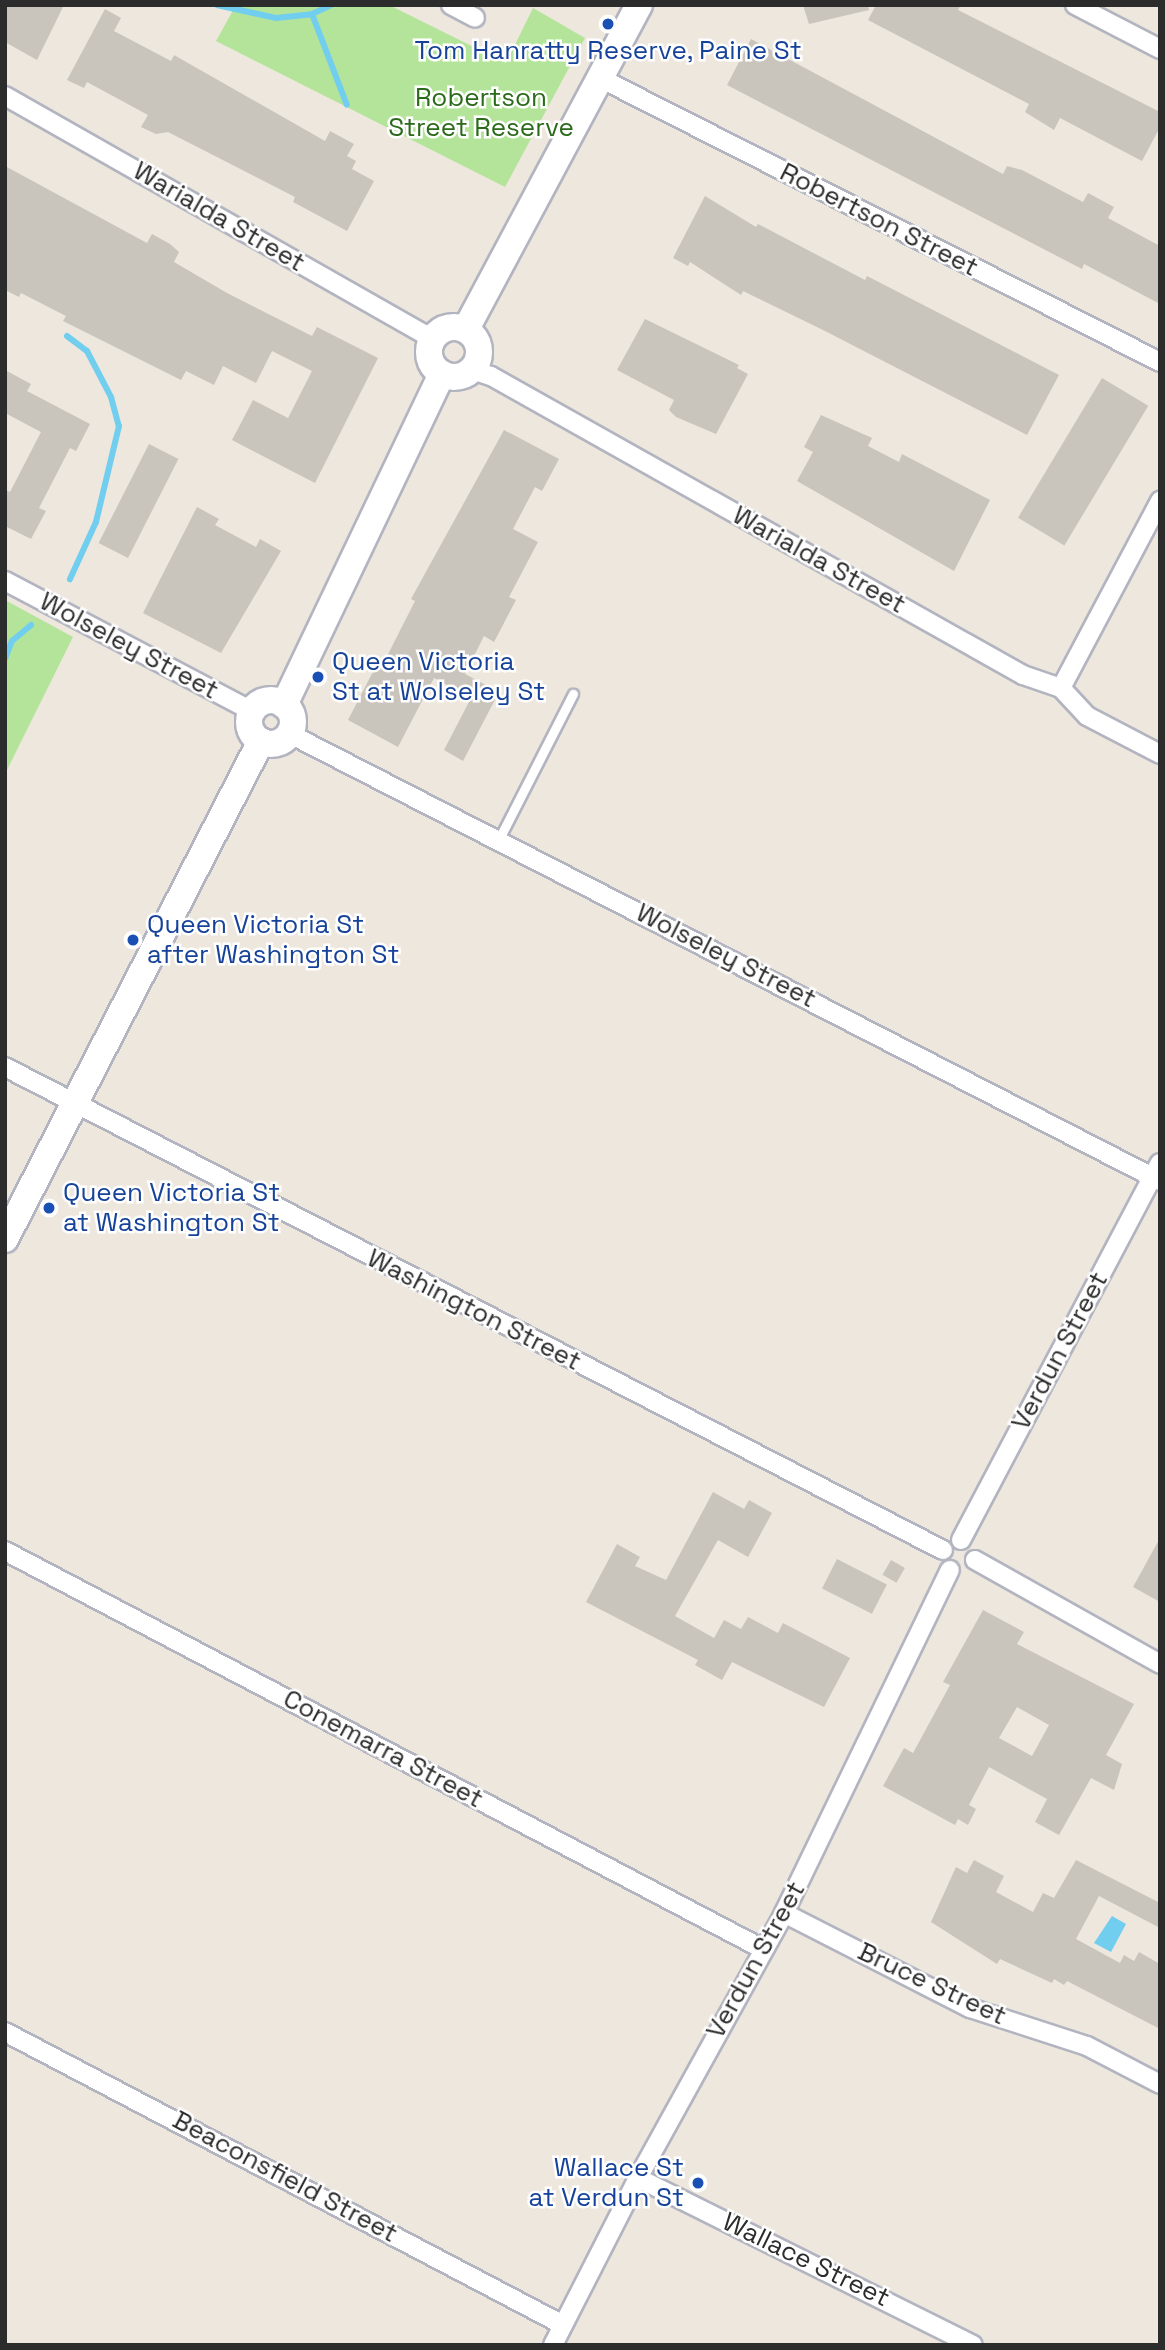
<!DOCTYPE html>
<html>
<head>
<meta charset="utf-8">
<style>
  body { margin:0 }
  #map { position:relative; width:1165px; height:2350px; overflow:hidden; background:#ede7de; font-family:"Space Grotesk",sans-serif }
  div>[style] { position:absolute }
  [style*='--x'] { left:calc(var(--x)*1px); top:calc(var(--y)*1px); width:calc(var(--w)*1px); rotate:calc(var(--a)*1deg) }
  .green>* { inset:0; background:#b4e49a }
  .water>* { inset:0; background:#71ceef }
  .stream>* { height:6px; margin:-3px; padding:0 3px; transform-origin:3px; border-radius:3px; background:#71ceef }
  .building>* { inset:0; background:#c9c5bc; transform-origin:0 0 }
  .roads { filter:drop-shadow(2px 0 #b2b4bf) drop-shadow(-2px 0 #b2b4bf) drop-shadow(0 2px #b2b4bf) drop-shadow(0 -2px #b2b4bf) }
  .lane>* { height:9px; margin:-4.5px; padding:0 4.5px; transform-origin:4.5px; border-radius:4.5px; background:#fff }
  .street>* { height:18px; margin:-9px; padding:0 9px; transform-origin:9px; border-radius:9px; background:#fff }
  .secondary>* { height:26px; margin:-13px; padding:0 13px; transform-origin:13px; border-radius:13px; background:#fff }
  .secondary>.ring { margin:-13px; padding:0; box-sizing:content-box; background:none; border:26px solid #fff; border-radius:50% }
  .dots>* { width:19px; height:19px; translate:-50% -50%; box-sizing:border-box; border:4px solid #fff; border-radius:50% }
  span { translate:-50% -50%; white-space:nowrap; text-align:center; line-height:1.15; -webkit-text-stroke:5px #fff; paint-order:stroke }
  .transit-label { font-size:26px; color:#164399 }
  .left { translate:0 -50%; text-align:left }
  .right { translate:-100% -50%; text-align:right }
  .park-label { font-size:26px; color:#2b6a1a }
  .street-label { font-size:26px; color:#2c2c2c }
  .frame { position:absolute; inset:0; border:7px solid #2c2c2c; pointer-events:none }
</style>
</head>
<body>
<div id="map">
  <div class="green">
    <div style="clip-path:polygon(236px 5px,389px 5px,506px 63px,533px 8px,585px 38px,505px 187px,216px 41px)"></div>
    <div style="clip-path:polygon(5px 600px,73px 637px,5px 774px)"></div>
  </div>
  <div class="water">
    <div style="clip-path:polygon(1112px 1916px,1126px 1924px,1111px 1952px,1094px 1943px)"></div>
  </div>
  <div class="stream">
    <div style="--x:217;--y:5;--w:60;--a:12.4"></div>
    <div style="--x:276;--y:18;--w:36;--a:-6"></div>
    <div style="--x:312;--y:14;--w:21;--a:-25"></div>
    <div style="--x:312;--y:14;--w:97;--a:69"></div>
    <div style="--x:67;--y:336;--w:25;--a:37"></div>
    <div style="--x:87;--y:351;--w:52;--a:62.4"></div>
    <div style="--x:111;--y:397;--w:30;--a:75"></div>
    <div style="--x:119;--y:426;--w:99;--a:103.5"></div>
    <div style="--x:96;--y:522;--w:63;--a:114.5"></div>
    <div style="--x:5;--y:659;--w:19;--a:-69"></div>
    <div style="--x:12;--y:641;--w:25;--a:-40"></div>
  </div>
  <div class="building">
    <div style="clip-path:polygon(5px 5px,64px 5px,37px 60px,5px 42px)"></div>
    <div style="clip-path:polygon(803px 5px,868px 5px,869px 10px,809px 24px)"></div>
    <div style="clip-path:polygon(876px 5px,961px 5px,958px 10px,1160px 112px,1160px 127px,1142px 161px,1060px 118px,1054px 130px,1025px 112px,1029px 104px,868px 20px)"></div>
    <div style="clip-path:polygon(105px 9px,121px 18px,114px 31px,171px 61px,174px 55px,325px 141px,330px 131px,354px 144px,347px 156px,356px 161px,352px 169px,374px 181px,347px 231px,293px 202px,295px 197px,168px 132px,156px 134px,141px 127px,148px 115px,87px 82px,84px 88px,67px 80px)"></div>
    <div style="clip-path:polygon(751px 39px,1003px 174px,1007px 166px,1022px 170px,1083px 202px,1088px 193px,1114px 207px,1108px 218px,1160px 246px,1160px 304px,1084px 264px,1082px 269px,727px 85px)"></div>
    <div style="clip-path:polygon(5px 166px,147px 243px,152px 234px,170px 244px,179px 252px,174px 262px,227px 293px,312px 336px,317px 327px,378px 358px,315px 483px,232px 440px,253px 400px,288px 418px,312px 371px,272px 351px,256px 383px,223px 366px,214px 385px,186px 371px,181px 380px,63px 321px,66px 316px,21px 293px,19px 297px,5px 290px)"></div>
    <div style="clip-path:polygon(705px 196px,756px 227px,758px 224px,865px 280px,867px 276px,1059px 375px,1027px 435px,823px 330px,743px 291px,741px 295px,690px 262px,688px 266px,673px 258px)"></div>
    <div style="clip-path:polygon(645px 319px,739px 365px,737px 368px,748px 374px,716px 434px,676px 417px,669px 410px,674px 400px,617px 370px)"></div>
    <div style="clip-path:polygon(5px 370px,31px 384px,27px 391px,90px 424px,76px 451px,70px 448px,39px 508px,46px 511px,31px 539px,5px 526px,5px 490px,10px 492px,41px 432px,5px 413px)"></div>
    <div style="left:1102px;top:378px;width:54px;height:163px;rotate:31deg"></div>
    <div style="clip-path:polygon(821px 415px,872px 438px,868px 446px,899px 462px,902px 454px,990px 500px,954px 571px,797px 481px,813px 452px,804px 447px)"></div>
    <div style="clip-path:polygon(504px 430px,559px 459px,542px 491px,535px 487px,513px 529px,538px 542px,509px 597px,516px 600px,494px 642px,484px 636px,465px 674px,499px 692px,463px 761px,444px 750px,471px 698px,434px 678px,398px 747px,348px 720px,377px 664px,382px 666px,415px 601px,411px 599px)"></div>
    <div style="left:149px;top:444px;width:33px;height:111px;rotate:27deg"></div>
    <div style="clip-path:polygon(197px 507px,219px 519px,215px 525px,256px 547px,260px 539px,281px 551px,221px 653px,143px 613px)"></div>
    <div style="clip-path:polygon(713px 1492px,744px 1509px,749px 1500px,772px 1513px,748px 1557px,718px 1540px,675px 1616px,714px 1638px,724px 1620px,741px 1629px,748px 1617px,778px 1633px,783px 1623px,850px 1658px,824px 1707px,732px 1662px,722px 1680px,695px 1665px,698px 1660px,586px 1602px,617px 1544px,640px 1557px,635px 1566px,666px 1580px)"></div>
    <div style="clip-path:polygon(1160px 1538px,1160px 1602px,1133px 1587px)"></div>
    <div style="left:837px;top:1559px;width:56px;height:33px;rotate:27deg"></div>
    <div style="left:891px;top:1560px;width:16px;height:17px;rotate:30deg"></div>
    <div style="clip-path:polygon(evenodd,983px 1610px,1024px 1632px,1017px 1644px,1134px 1704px,1106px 1755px,1122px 1764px,1114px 1790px,1091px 1778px,1059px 1835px,1035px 1822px,1047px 1799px,989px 1767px,969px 1805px,976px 1809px,968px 1825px,958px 1819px,955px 1825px,883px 1786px,904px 1748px,913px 1753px,950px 1685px,943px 1682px,983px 1610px,1017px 1707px,1049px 1725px,1032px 1756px,999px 1738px,1017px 1707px)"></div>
    <div style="clip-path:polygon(974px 1860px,1004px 1876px,996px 1892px,1033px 1912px,1043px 1893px,1054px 1898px,1076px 1860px,1160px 1903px,1160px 1928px,1099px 1896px,1076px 1939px,1120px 1963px,1124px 1955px,1134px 1961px,1139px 1952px,1160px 1964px,1160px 2029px,1067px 1981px,1064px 1985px,1054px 1979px,1052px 1983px,1000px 1959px,997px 1964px,931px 1922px,956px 1867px,967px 1873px)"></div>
  </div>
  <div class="roads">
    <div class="lane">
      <div style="--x:499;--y:839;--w:163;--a:-63"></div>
    </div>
    <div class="street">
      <div style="--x:451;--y:5;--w:27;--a:28"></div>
      <div style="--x:1075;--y:5;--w:96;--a:27.4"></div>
      <div style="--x:598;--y:77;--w:630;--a:26.89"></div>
      <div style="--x:5;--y:96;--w:492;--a:29.6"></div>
      <div style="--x:472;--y:370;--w:20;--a:18"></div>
      <div style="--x:491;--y:376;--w:610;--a:29.34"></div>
      <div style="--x:1023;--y:675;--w:40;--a:18.9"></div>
      <div style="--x:1061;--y:688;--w:38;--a:47"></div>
      <div style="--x:1087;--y:716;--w:82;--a:27.5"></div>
      <div style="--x:5;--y:581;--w:279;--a:27.8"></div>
      <div style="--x:1061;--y:688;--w:212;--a:-62.1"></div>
      <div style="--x:290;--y:734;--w:978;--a:27.19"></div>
      <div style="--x:5;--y:1067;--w:1055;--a:27.25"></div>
      <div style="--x:961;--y:1540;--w:426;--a:-62.2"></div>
      <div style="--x:5;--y:1551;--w:854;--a:27.71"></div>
      <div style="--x:975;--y:1560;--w:212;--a:29.3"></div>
      <div style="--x:784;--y:1913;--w:209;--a:27.1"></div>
      <div style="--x:970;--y:2008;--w:123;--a:18"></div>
      <div style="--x:1087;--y:2046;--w:82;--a:27.5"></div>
      <div style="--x:5;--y:2032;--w:630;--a:27.7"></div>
      <div style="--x:638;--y:2178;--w:374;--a:26.5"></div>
      <div style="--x:553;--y:2345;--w:187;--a:-63"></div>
      <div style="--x:638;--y:2178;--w:303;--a:-61.1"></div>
      <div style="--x:784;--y:1913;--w:381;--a:-64.2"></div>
    </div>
    <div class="secondary">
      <div class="ring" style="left:429px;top:327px;width:24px;height:24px"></div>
      <div style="--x:466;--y:329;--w:367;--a:-61.9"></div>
      <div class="ring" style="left:249px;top:700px;width:18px;height:18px"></div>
      <div style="--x:284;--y:705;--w:367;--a:-64.5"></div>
      <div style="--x:5;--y:1239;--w:560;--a:-62.79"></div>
    </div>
  </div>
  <div class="dots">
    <div style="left:608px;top:24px;background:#1a4fb4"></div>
    <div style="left:318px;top:677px;background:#1a4fb4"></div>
    <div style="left:133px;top:940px;background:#1a4fb4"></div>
    <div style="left:49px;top:1208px;background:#1a4fb4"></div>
    <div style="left:698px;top:2183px;background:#1a4fb4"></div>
  </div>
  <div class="transit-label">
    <span style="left:608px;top:51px">Tom Hanratty Reserve, Paine St</span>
    <span class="left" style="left:332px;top:677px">Queen Victoria<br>St at Wolseley St</span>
    <span class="left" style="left:147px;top:940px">Queen Victoria St<br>after Washington St</span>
    <span class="left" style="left:63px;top:1208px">Queen Victoria St<br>at Washington St</span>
    <span class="right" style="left:684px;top:2183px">Wallace St<br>at Verdun St</span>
  </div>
  <div class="park-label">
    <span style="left:481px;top:113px">Robertson<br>Street Reserve</span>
  </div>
  <div class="street-label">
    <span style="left:219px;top:217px;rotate:30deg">Warialda Street</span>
    <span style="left:879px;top:220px;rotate:27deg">Robertson Street</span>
    <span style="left:819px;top:560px;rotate:29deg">Warialda Street</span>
    <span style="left:129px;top:646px;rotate:28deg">Wolseley Street</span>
    <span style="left:726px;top:956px;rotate:27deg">Wolseley Street</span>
    <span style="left:474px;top:1310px;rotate:27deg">Washington Street</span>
    <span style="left:1060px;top:1351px;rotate:-62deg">Verdun Street</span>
    <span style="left:383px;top:1749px;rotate:28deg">Conemarra Street</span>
    <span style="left:756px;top:1960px;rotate:-61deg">Verdun Street</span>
    <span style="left:932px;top:1984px;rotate:25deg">Bruce Street</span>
    <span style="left:285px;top:2177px;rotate:28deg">Beaconsfield Street</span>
    <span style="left:806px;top:2260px;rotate:26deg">Wallace Street</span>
  </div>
  <div class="frame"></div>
</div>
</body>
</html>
